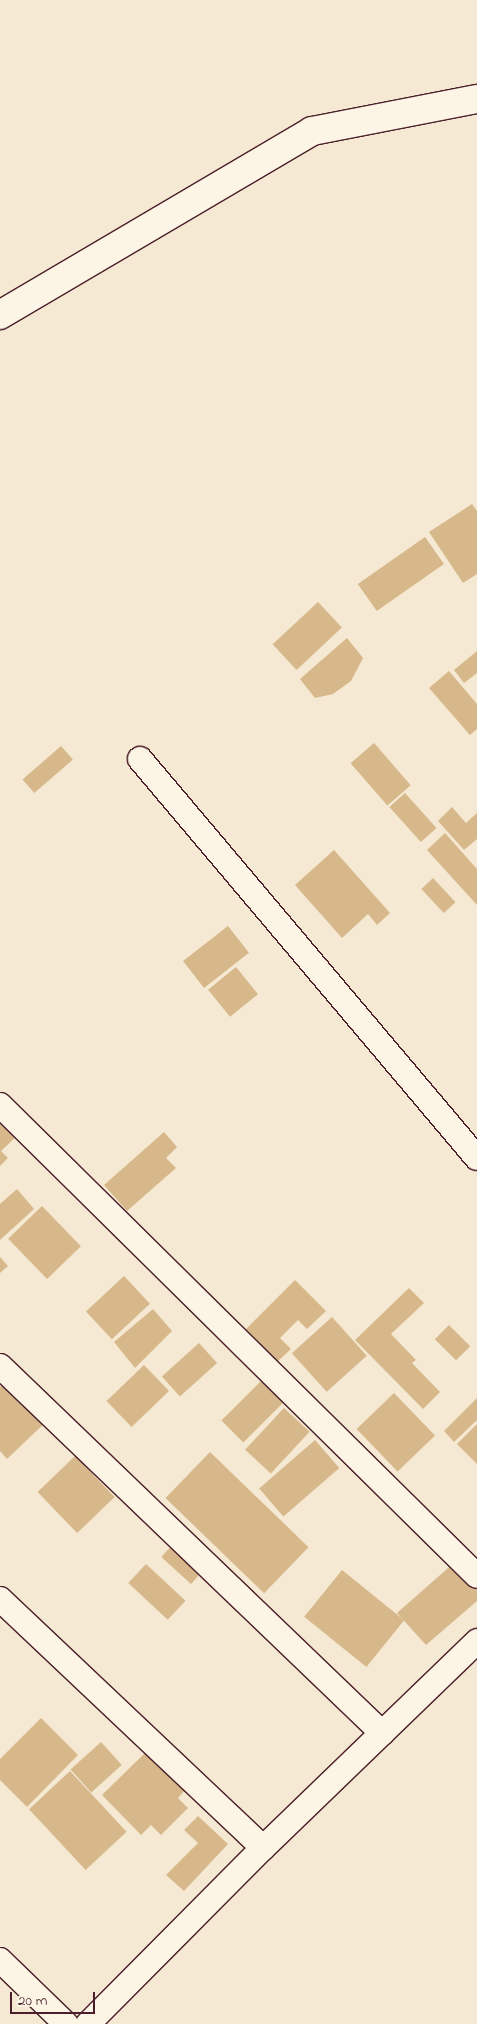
<!DOCTYPE html>
<html>
<head>
<meta charset="utf-8">
<style>
  body { margin:0 }
  #map { position:relative; width:477px; height:2024px; overflow:hidden; background:#f5e9d3; font-family:"Indie Flower",sans-serif }
  div>[style] { position:absolute }
  [style*='--x'] { left:calc(var(--x)*1px); top:calc(var(--y)*1px); width:calc(var(--w)*1px); rotate:calc(var(--a)*1deg) }
  .building>* { inset:0; background:#d7b88a; transform-origin:0 0 }
  .roads { filter:drop-shadow(1px 0 #4a1f2b) drop-shadow(-1px 0 #4a1f2b) drop-shadow(0 1px #4a1f2b) drop-shadow(0 -1px #4a1f2b) }
  .minor>* { height:24px; margin:-12px; padding:0 12px; transform-origin:12px; border-radius:12px; background:#fcf5e5 }
  .tertiary>* { height:28px; margin:-14px; padding:0 14px; transform-origin:14px; border-radius:14px; background:#fcf5e5 }
  span { translate:-50% -50%; white-space:nowrap; text-align:center; line-height:1.15; -webkit-text-stroke:5px #fcf5e5; paint-order:stroke }
  .scale { position:absolute; left:10px; top:1992px; width:85px; height:22px; box-sizing:border-box; border:2px solid #4a1f2b; border-top:0; padding-left:6px; font-size:15px; line-height:18px; white-space:nowrap; color:#4a1f2b; -webkit-text-stroke:4px #fcf5e5; paint-order:stroke }
</style>
</head>
<body>
<div id="map">
  <div class="building">
    <div style="clip-path:polygon(472px 504px,477px 511px,477px 574px,463px 583px,429px 532px)"></div>
    <div style="left:425px;top:537px;width:33px;height:82px;rotate:55deg"></div>
    <div style="left:318px;top:602px;width:35px;height:62px;rotate:47deg"></div>
    <div style="clip-path:polygon(347px 638px,363px 658px,351px 681px,333px 694px,315px 698px,300px 679px)"></div>
    <div style="clip-path:polygon(477px 651px,477px 673px,464px 683px,454px 670px)"></div>
    <div style="clip-path:polygon(449px 671px,477px 704px,477px 729px,470px 735px,429px 688px)"></div>
    <div style="left:374px;top:743px;width:56px;height:31px;rotate:49deg"></div>
    <div style="left:61px;top:746px;width:18px;height:51px;rotate:49deg"></div>
    <div style="left:405px;top:793px;width:47px;height:21px;rotate:48deg"></div>
    <div style="clip-path:polygon(452px 807px,466px 823px,477px 813px,477px 839px,464px 850px,438px 821px)"></div>
    <div style="clip-path:polygon(445px 833px,477px 869px,477px 905px,427px 850px)"></div>
    <div style="clip-path:polygon(334px 850px,390px 913px,377px 925px,368px 914px,342px 938px,295px 885px)"></div>
    <div style="left:433px;top:878px;width:33px;height:16px;rotate:47deg"></div>
    <div style="left:228px;top:926px;width:34px;height:57px;rotate:52deg"></div>
    <div style="left:236px;top:967px;width:35px;height:36px;rotate:51deg"></div>
    <div style="clip-path:polygon(0 1114px,19px 1134px,1px 1151px,8px 1158px,0 1166px)"></div>
    <div style="clip-path:polygon(164px 1132px,177px 1147px,166px 1158px,176px 1168px,127px 1211px,104px 1185px)"></div>
    <div style="clip-path:polygon(17px 1189px,34px 1209px,0 1240px,0 1204px)"></div>
    <div style="left:42px;top:1206px;width:56px;height:47px;rotate:46deg"></div>
    <div style="clip-path:polygon(0 1257px,8px 1266px,0 1273px)"></div>
    <div style="left:124px;top:1276px;width:38px;height:52px;rotate:47deg"></div>
    <div style="clip-path:polygon(295px 1280px,326px 1311px,307px 1329px,298px 1320px,280px 1338px,291px 1349px,277px 1362px,245px 1330px)"></div>
    <div style="clip-path:polygon(409px 1288px,424px 1303px,391px 1334px,416px 1360px,412px 1363px,440px 1392px,423px 1409px,355px 1340px)"></div>
    <div style="clip-path:polygon(153px 1309px,172px 1331px,135px 1368px,114px 1342px)"></div>
    <div style="left:332px;top:1317px;width:52px;height:54px;rotate:48deg"></div>
    <div style="left:449px;top:1325px;width:30px;height:20px;rotate:45deg"></div>
    <div style="left:199px;top:1343px;width:27px;height:50px;rotate:48deg"></div>
    <div style="left:144px;top:1365px;width:36px;height:52px;rotate:46deg"></div>
    <div style="clip-path:polygon(9px 1379px,48px 1420px,7px 1459px,0 1451px,0 1387px)"></div>
    <div style="left:261px;top:1381px;width:31px;height:56px;rotate:45deg"></div>
    <div style="left:394px;top:1393px;width:59px;height:52px;rotate:46deg"></div>
    <div style="clip-path:polygon(477px 1398px,477px 1420px,454px 1442px,444px 1431px)"></div>
    <div style="left:284px;top:1408px;width:35px;height:57px;rotate:43deg"></div>
    <div style="clip-path:polygon(477px 1424px,477px 1464px,457px 1444px)"></div>
    <div style="left:315px;top:1440px;width:37px;height:74px;rotate:49deg"></div>
    <div style="left:210px;top:1452px;width:137px;height:64px;rotate:44deg"></div>
    <div style="left:75px;top:1456px;width:57px;height:52px;rotate:46deg"></div>
    <div style="left:174px;top:1543px;width:40px;height:19px;rotate:42deg"></div>
    <div style="clip-path:polygon(456px 1561px,477px 1586px,477px 1601px,426px 1645px,397px 1613px)"></div>
    <div style="left:146px;top:1564px;width:54px;height:26px;rotate:43deg"></div>
    <div style="left:342px;top:1570px;width:80px;height:60px;rotate:39deg"></div>
    <div style="clip-path:polygon(41px 1718px,78px 1755px,27px 1807px,0 1780px,0 1759px)"></div>
    <div style="left:101px;top:1742px;width:31px;height:41px;rotate:48deg"></div>
    <div style="clip-path:polygon(147px 1751px,185px 1790px,178px 1798px,188px 1808px,161px 1835px,151px 1825px,141px 1835px,102px 1795px)"></div>
    <div style="left:70px;top:1771px;width:83px;height:56px;rotate:47deg"></div>
    <div style="clip-path:polygon(198px 1816px,228px 1844px,184px 1891px,166px 1875px,198px 1843px,184px 1830px)"></div>
  </div>
  <div class="roads">
    <div class="minor">
      <div style="--x:140;--y:759;--w:522;--a:49.82"></div>
      <div style="--x:0;--y:1105;--w:670;--a:44.64"></div>
      <div style="--x:0;--y:1366;--w:530;--a:43.85"></div>
      <div style="--x:0;--y:1599;--w:362;--a:43.4"></div>
      <div style="--x:0;--y:1960;--w:92;--a:44.1"></div>
      <div style="--x:88;--y:2024;--w:248;--a:-45.2"></div>
      <div style="--x:263;--y:1848;--w:298;--a:-44"></div>
    </div>
    <div class="tertiary">
      <div style="--x:0;--y:315;--w:362;--a:-30.5"></div>
      <div style="--x:312;--y:131;--w:168;--a:-11"></div>
    </div>
  </div>
  <div class="scale">20 m</div>
</div>
</body>
</html>
